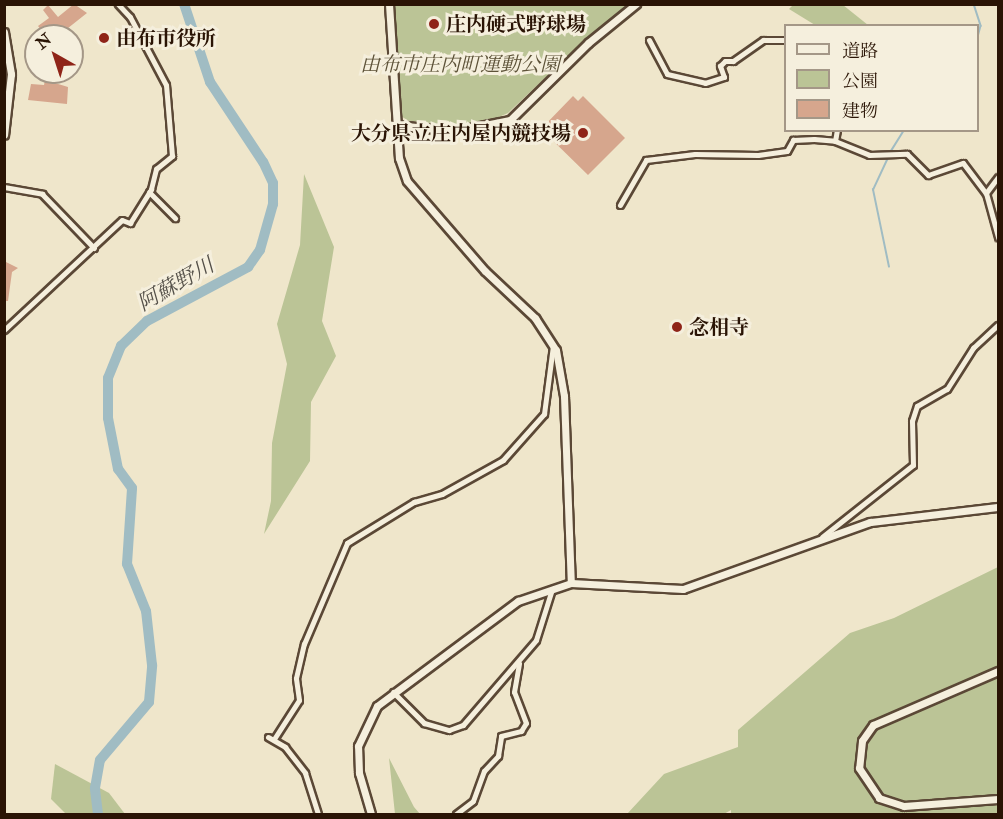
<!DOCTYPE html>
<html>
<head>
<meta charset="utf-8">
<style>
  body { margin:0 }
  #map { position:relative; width:1003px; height:819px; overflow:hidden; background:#efe6cb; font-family:"IM FELL Double Pica","Noto Serif JP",serif }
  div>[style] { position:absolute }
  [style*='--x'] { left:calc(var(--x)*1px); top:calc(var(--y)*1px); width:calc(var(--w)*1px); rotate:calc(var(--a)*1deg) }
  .green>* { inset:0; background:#bbc496 }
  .stream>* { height:1.5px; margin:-0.75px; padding:0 0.75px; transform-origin:0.75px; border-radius:0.75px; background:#a0bcc3 }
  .river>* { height:10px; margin:-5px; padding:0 5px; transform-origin:5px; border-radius:5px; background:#a0bcc3 }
  .building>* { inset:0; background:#d6a68d }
  .roads { filter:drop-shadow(2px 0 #5b4836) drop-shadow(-2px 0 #5b4836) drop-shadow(0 2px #5b4836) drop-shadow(0 -2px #5b4836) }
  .street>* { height:5px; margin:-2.5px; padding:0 2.5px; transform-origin:2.5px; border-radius:2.5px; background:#f5efdd }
  .secondary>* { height:7px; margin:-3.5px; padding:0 3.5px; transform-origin:3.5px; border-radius:3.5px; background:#f5efdd }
  .dots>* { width:16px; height:16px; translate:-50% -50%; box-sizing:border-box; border:3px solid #f5efdd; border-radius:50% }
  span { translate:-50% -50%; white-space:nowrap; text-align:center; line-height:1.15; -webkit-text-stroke:6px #f5efdd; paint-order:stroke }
  .poi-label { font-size:20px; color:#2a1405; font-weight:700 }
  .left { translate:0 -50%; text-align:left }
  .right { translate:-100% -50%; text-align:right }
  .park-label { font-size:20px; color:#5d5238; font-style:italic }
  .water-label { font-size:21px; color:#534f48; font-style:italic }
  .frame { position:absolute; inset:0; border:6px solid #2a1405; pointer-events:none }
  .legend { position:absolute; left:784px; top:24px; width:195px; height:108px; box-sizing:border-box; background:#f5efdd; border:2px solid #a49787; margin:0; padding:8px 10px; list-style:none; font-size:18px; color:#2a1405 }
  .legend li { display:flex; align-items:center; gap:12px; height:30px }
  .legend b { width:30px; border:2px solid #a49787 }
  .north { position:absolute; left:24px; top:24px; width:60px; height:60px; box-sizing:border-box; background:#f5efdd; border:2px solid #a49787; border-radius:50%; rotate:321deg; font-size:16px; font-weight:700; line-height:24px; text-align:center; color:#2a1405 }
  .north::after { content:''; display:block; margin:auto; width:21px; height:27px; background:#8f2418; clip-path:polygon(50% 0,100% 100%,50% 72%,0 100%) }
</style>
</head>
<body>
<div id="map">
  <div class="green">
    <div style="clip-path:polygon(391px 5px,630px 5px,591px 34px,508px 113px,492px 120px,451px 125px,409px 121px,399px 115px)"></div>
    <div style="clip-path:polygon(793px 5px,843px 5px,868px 25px,815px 25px,789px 9px)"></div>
    <div style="clip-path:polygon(304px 174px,334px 247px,322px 321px,336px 356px,311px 402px,310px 461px,264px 534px,271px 501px,272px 443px,287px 364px,277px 324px,300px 245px)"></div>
    <div style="clip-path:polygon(998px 567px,998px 814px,731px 814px,731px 810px,724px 814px,627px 814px,664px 774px,738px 747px,738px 730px,850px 633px,894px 618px)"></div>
    <div style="clip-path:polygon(389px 758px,414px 807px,420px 814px,395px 814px)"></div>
    <div style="clip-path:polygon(55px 764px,109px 793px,125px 814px,66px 814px,51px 799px)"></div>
  </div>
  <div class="stream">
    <div style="--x:974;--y:4;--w:23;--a:72"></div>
    <div style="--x:981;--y:26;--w:11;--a:105"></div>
    <div style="--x:891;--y:151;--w:25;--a:-58"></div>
    <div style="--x:889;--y:267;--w:79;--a:-101.7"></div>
    <div style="--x:873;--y:190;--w:38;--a:-65"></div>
  </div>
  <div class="river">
    <div style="--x:98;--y:814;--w:26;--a:-97"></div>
    <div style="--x:95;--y:788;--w:28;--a:-80"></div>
    <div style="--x:100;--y:760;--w:76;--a:-49.8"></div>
    <div style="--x:149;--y:702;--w:37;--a:-85"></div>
    <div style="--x:152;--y:665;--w:54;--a:-96.3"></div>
    <div style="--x:146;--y:611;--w:51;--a:-112"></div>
    <div style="--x:127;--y:564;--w:76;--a:-86.2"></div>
    <div style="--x:132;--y:488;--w:24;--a:-126"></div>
    <div style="--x:118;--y:469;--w:52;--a:-101.1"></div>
    <div style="--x:108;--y:418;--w:40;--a:-90"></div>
    <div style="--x:108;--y:378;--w:35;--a:-68"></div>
    <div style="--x:121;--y:346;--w:36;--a:-44"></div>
    <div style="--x:147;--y:321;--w:115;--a:-28.1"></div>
    <div style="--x:248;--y:267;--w:21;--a:-55"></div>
    <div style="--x:260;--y:250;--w:48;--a:-74.2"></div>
    <div style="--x:273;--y:204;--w:21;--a:-90"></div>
    <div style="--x:273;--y:183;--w:23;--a:-115"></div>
    <div style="--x:263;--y:162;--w:96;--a:-123.5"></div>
    <div style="--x:210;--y:82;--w:82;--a:-108.4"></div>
  </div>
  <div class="building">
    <div style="clip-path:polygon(74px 4px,87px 13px,58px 36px,46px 36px,38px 26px,49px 18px,43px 10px,48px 5px,58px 17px)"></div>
    <div style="clip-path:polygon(45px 80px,68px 87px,67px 104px,28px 100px,31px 84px,44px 85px)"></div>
    <div style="clip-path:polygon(573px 96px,578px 101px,583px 96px,625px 138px,588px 175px,541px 129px)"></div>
    <div style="clip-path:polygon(4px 261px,18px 268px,12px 272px,8px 301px,4px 301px)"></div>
  </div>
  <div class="roads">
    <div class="street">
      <div style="--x:649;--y:40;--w:38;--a:62"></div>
      <div style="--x:667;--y:74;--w:39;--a:13"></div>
      <div style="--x:705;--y:83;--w:20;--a:-18"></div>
      <div style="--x:724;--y:77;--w:12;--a:-110"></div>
      <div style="--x:720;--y:66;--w:7;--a:-45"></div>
      <div style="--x:725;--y:61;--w:8;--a:0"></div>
      <div style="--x:733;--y:61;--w:37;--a:-35"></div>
      <div style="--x:763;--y:40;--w:23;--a:0"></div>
      <div style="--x:835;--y:141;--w:11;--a:-80"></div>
      <div style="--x:4;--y:187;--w:39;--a:10"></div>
      <div style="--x:42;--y:194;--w:75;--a:46.1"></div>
      <div style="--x:149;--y:192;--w:37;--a:45"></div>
      <div style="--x:986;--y:193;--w:20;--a:-53"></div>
      <div style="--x:620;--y:205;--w:52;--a:-60"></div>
      <div style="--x:646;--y:160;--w:49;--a:-7"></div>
      <div style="--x:695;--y:154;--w:63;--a:0.9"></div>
      <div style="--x:758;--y:155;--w:29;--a:-8"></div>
      <div style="--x:787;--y:151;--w:13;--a:-61"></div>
      <div style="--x:793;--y:140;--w:21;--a:-3"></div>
      <div style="--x:814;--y:139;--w:21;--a:5"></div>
      <div style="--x:835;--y:141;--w:37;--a:22"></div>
      <div style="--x:869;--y:155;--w:38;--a:-2"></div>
      <div style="--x:907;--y:154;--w:30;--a:45"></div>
      <div style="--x:928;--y:175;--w:37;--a:-19"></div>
      <div style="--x:963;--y:163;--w:38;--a:53"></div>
      <div style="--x:986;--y:193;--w:46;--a:74.7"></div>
      <div style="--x:4;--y:330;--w:161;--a:-43"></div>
      <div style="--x:122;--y:220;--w:9;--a:21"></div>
      <div style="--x:130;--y:223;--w:40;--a:-58"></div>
      <div style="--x:151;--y:189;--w:21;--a:-76"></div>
      <div style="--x:156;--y:169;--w:21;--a:-39"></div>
      <div style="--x:172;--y:156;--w:71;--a:-94.8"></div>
      <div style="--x:166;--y:85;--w:77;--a:-117.9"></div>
      <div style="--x:130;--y:17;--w:18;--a:-133"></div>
      <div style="--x:822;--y:537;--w:116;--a:-38.4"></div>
      <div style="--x:913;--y:465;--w:44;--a:-91.3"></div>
      <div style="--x:912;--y:421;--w:16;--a:-72"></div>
      <div style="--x:917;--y:406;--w:34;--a:-30"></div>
      <div style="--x:947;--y:389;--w:49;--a:-57.6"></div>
      <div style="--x:973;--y:348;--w:34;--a:-43"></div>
      <div style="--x:393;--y:692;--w:44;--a:45"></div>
      <div style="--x:424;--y:723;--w:26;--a:16"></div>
      <div style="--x:449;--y:730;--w:15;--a:-20"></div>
      <div style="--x:463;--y:725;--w:112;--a:-49.3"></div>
      <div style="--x:536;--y:640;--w:53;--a:-72.6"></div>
      <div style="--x:268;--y:737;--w:20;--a:30"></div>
      <div style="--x:285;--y:747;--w:33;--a:52"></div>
      <div style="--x:305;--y:773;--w:43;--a:72.4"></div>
      <div style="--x:274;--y:739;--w:46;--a:-57.3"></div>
      <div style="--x:299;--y:700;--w:22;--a:-98"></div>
      <div style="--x:296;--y:678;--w:35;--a:-77"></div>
      <div style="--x:304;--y:644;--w:110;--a:-66.9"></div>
      <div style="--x:347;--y:543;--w:79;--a:-31.5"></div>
      <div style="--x:414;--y:502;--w:29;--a:-16"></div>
      <div style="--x:442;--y:494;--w:70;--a:-29.1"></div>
      <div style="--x:503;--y:460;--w:62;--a:-48.3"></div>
      <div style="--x:544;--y:414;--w:69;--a:-82.5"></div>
      <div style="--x:456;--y:814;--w:21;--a:-37"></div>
      <div style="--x:473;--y:801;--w:32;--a:-70"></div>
      <div style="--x:484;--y:771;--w:21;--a:-47"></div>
      <div style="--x:498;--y:756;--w:20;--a:-81"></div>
      <div style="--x:501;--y:736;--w:21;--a:-14"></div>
      <div style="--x:521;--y:731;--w:9;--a:-58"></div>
      <div style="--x:526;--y:723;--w:33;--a:-111"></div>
      <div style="--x:514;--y:692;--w:29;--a:-80"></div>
    </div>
    <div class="secondary">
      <div style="--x:389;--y:4;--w:154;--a:86.3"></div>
      <div style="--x:399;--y:158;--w:24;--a:71"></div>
      <div style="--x:407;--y:181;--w:119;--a:49.1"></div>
      <div style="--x:485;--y:271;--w:69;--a:43.2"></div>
      <div style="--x:535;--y:318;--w:38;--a:57"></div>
      <div style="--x:556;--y:350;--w:47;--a:80.1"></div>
      <div style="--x:564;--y:396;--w:187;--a:87.9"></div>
      <div style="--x:4;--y:32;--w:43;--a:80.5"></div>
      <div style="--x:11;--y:74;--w:61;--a:96.5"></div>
      <div style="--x:397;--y:125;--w:58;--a:5.9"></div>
      <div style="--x:455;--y:131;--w:56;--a:-11.3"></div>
      <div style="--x:510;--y:120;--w:110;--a:-44.6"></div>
      <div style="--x:588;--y:43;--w:62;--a:-39.1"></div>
      <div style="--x:998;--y:671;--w:136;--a:156.6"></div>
      <div style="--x:873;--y:725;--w:19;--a:125"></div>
      <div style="--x:862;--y:741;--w:27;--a:96"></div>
      <div style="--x:859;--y:768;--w:36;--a:56"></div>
      <div style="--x:879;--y:798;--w:26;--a:18"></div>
      <div style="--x:904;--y:806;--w:94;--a:-4.3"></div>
      <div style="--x:371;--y:814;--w:43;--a:-106.3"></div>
      <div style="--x:359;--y:773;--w:27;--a:-92"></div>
      <div style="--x:358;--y:746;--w:44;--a:-64.6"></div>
      <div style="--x:377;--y:706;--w:176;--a:-36.7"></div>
      <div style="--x:518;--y:601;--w:56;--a:-18.8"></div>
      <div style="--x:571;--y:583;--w:112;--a:3.1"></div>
      <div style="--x:683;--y:589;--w:199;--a:-19.7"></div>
      <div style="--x:870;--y:522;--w:129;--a:-6.7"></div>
    </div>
  </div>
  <div class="dots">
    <div style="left:434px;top:24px;background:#8f2418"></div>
    <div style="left:104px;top:38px;background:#8f2418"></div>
    <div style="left:583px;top:133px;background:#8f2418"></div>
    <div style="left:677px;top:327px;background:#8f2418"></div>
  </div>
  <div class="poi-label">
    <span class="left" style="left:446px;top:24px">庄内硬式野球場</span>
    <span class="left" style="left:116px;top:38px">由布市役所</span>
    <span class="right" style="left:571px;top:133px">大分県立庄内屋内競技場</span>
    <span class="left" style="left:689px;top:327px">念相寺</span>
  </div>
  <div class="park-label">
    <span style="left:460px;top:64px">由布市庄内町運動公園</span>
  </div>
  <div class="water-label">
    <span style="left:176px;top:285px;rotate:-30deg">阿蘇野川</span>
  </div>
  <div class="frame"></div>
  <ul class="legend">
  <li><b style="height:8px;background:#f5efdd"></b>道路</li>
  <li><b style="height:16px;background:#bbc496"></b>公園</li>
  <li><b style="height:16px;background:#d6a68d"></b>建物</li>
  </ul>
  <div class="north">N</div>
</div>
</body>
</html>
